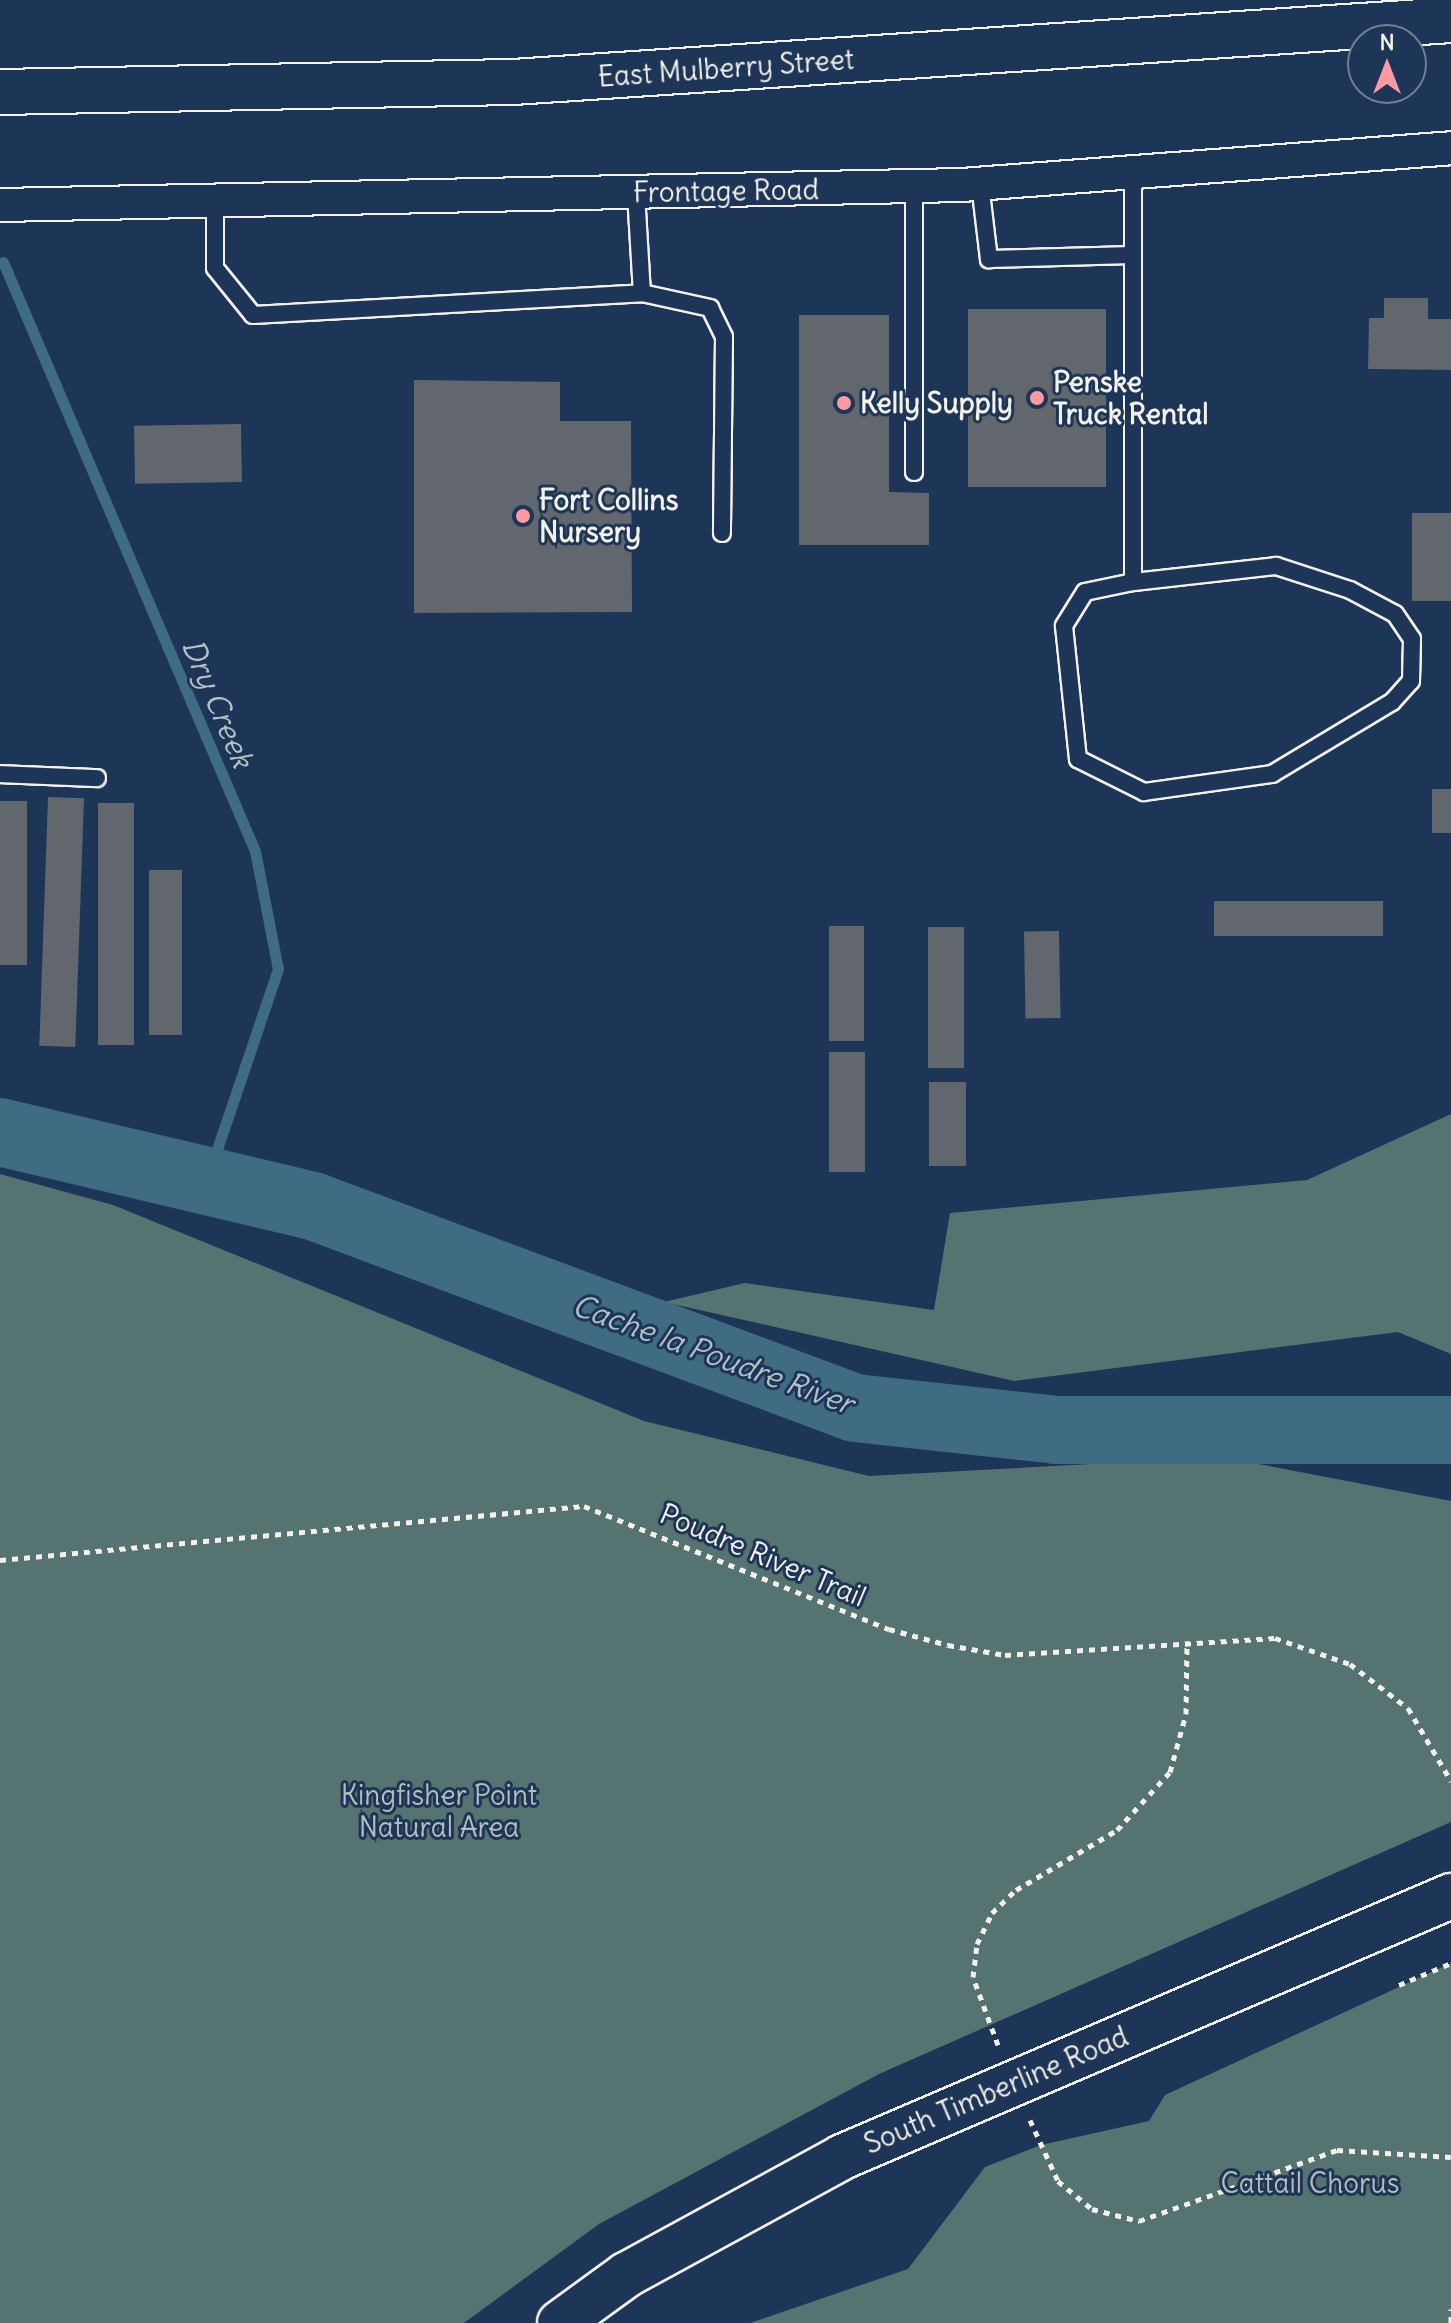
<!DOCTYPE html>
<html>
<head>
<meta charset="utf-8">
<style>
  body { margin:0 }
  #map { position:relative; width:1451px; height:2323px; overflow:hidden; background:#1d3557; font-family:Delius,sans-serif }
  div>[style] { position:absolute }
  [style*='--x'] { left:calc(var(--x)*1px); top:calc(var(--y)*1px); width:calc(var(--w)*1px); rotate:calc(var(--a)*1deg) }
  .green>* { inset:0; background:#557371 }
  .stream>* { height:11px; margin:-5.5px; padding:0 5.5px; transform-origin:5.5px; border-radius:5.5px; background:#3f6b83 }
  .river>* { height:68px; margin:-34px; padding:0 34px; transform-origin:34px; border-radius:34px; background:#3f6b83 }
  .building>* { inset:0; background:#61676c; transform-origin:0 0 }
  .path>* { height:5px; margin-top:-2.5px; transform-origin:0; background:repeating-linear-gradient(90deg,#f4f1e8 0 6px,transparent 0 12px) }
  .roads { filter:drop-shadow(2px 0 #f4f1e8) drop-shadow(-2px 0 #f4f1e8) drop-shadow(0 2px #f4f1e8) drop-shadow(0 -2px #f4f1e8) }
  .service>* { height:16px; margin:-8px; padding:0 8px; transform-origin:8px; border-radius:8px; background:#1d3557 }
  .minor>* { height:32px; margin:-16px; padding:0 16px; transform-origin:16px; border-radius:16px; background:#1d3557 }
  .secondary>* { height:44px; margin:-22px; padding:0 22px; transform-origin:22px; border-radius:22px; background:#1d3557 }
  .trunk>* { height:44px; margin:-22px; padding:0 22px; transform-origin:22px; border-radius:22px; background:#1d3557 }
  .dots>* { width:22px; height:22px; translate:-50% -50%; box-sizing:border-box; border:4px solid #1d3557; border-radius:50% }
  span { translate:-50% -50%; white-space:nowrap; text-align:center; line-height:1.15; -webkit-text-stroke:6px #1d3557; paint-order:stroke }
  .street-label { font-size:28px; color:#f4f1e8 }
  .poi-label { font-size:28px; color:#f4f1e8; font-weight:700 }
  .left { translate:0 -50%; text-align:left }
  .park-label { font-size:28px; color:#b4bfb8 }
  .water-label { font-size:30px; color:#b5c2c5; font-style:italic }
  .north { position:absolute; left:1347px; top:24px; width:80px; height:80px; box-sizing:border-box; background:#1d3557; border:2px solid #738091; border-radius:50%; rotate:0deg; font-size:22px; font-weight:700; line-height:32px; text-align:center; color:#f4f1e8 }
  .north::after { content:''; display:block; margin:auto; width:28px; height:36px; background:#ff9aa2; clip-path:polygon(50% 0,100% 100%,50% 72%,0 100%) }
</style>
</head>
<body>
<div id="map">
  <div class="green">
    <div style="clip-path:polygon(1451px 1114px,1451px 1354px,1398px 1332px,1014px 1381px,664px 1302px,745px 1283px,934px 1310px,950px 1213px,1307px 1180px)"></div>
    <div style="clip-path:polygon(0 1174px,113px 1205px,644px 1421px,869px 1476px,1222px 1457px,1451px 1501px,1451px 1822px,879px 2074px,599px 2224px,464px 2323px,0 2323px)"></div>
    <div style="clip-path:polygon(1451px 1963px,1451px 2323px,750px 2323px,908px 2269px,985px 2167px,1041px 2145px,1149px 2121px,1165px 2095px)"></div>
  </div>
  <div class="stream">
    <div style="--x:3;--y:262;--w:641;--a:66.84"></div>
    <div style="--x:255;--y:851;--w:120;--a:79"></div>
    <div style="--x:278;--y:969;--w:219;--a:108.7"></div>
  </div>
  <div class="river">
    <div style="--x:0;--y:1132;--w:322;--a:13.3"></div>
    <div style="--x:313;--y:1206;--w:578;--a:20.44"></div>
    <div style="--x:855;--y:1408;--w:202;--a:6.2"></div>
    <div style="--x:1056;--y:1430;--w:395;--a:0"></div>
  </div>
  <div class="building">
    <div style="clip-path:polygon(1384px 298px,1428px 298px,1428px 319px,1451px 319px,1451px 370px,1368px 369px,1369px 318px,1384px 318px)"></div>
    <div style="left:968px;top:309px;width:138px;height:178px"></div>
    <div style="clip-path:polygon(799px 315px,889px 315px,889px 492px,929px 493px,929px 545px,799px 545px)"></div>
    <div style="clip-path:polygon(414px 380px,560px 382px,560px 421px,631px 421px,632px 612px,414px 613px)"></div>
    <div style="left:241px;top:424px;width:58px;height:107px;rotate:89deg"></div>
    <div style="left:1412px;top:513px;width:39px;height:88px"></div>
    <div style="left:1432px;top:789px;width:19px;height:44px"></div>
    <div style="left:48px;top:797px;width:36px;height:249px;rotate:2deg"></div>
    <div style="left:0;top:801px;width:27px;height:164px"></div>
    <div style="left:98px;top:803px;width:36px;height:242px"></div>
    <div style="left:149px;top:870px;width:33px;height:165px"></div>
    <div style="left:1214px;top:901px;width:169px;height:35px"></div>
    <div style="left:829px;top:926px;width:35px;height:115px"></div>
    <div style="left:928px;top:927px;width:36px;height:141px"></div>
    <div style="left:1059px;top:931px;width:87px;height:35px;rotate:89deg"></div>
    <div style="left:829px;top:1052px;width:36px;height:120px"></div>
    <div style="left:929px;top:1082px;width:37px;height:84px"></div>
  </div>
  <div class="path">
    <div style="--x:0;--y:1560;--w:586;--a:-5.28"></div>
    <div style="--x:584;--y:1506;--w:329;--a:22"></div>
    <div style="--x:889;--y:1629;--w:61;--a:15.2"></div>
    <div style="--x:948;--y:1645;--w:58;--a:10"></div>
    <div style="--x:1005;--y:1655;--w:271;--a:-3.6"></div>
    <div style="--x:1275;--y:1638;--w:79;--a:19.1"></div>
    <div style="--x:1350;--y:1664;--w:73;--a:37.2"></div>
    <div style="--x:1408;--y:1708;--w:85;--a:59.5"></div>
    <div style="--x:1399;--y:1985;--w:56;--a:-22.9"></div>
    <div style="--x:998;--y:2045;--w:72;--a:-110.2"></div>
    <div style="--x:973;--y:1977;--w:33;--a:-83"></div>
    <div style="--x:977;--y:1944;--w:34;--a:-64"></div>
    <div style="--x:992;--y:1913;--w:33;--a:-44"></div>
    <div style="--x:1016;--y:1890;--w:117;--a:-30.7"></div>
    <div style="--x:1117;--y:1830;--w:79;--a:-47.6"></div>
    <div style="--x:1170;--y:1772;--w:60;--a:-74.6"></div>
    <div style="--x:1186;--y:1714;--w:73;--a:-89.2"></div>
    <div style="--x:1030;--y:2120;--w:67;--a:65.3"></div>
    <div style="--x:1058;--y:2181;--w:44;--a:39.5"></div>
    <div style="--x:1092;--y:2209;--w:49;--a:14.3"></div>
    <div style="--x:1139;--y:2221;--w:210;--a:-19.7"></div>
    <div style="--x:1337;--y:2150;--w:114;--a:3.5"></div>
    <div style="--x:1451;--y:2323;--w:14;--a:-90"></div>
  </div>
  <div class="roads">
    <div class="service">
      <div style="--x:980;--y:184;--w:76;--a:83.2"></div>
      <div style="--x:989;--y:259;--w:144;--a:-1.6"></div>
      <div style="--x:1133;--y:255;--w:82;--a:-90"></div>
      <div style="--x:914;--y:186;--w:286;--a:90"></div>
      <div style="--x:636;--y:193;--w:100;--a:86.6"></div>
      <div style="--x:215;--y:201;--w:67;--a:90"></div>
      <div style="--x:215;--y:268;--w:60;--a:51"></div>
      <div style="--x:253;--y:315;--w:390;--a:-3.2"></div>
      <div style="--x:642;--y:293;--w:70;--a:12.4"></div>
      <div style="--x:710;--y:308;--w:32;--a:64"></div>
      <div style="--x:724;--y:337;--w:196;--a:90.6"></div>
      <div style="--x:1133;--y:255;--w:327;--a:90"></div>
      <div style="--x:1133;--y:582;--w:49;--a:168.2"></div>
      <div style="--x:1085;--y:592;--w:40;--a:122"></div>
      <div style="--x:1064;--y:626;--w:134;--a:84"></div>
      <div style="--x:1078;--y:759;--w:74;--a:26.6"></div>
      <div style="--x:1144;--y:792;--w:129;--a:-8"></div>
      <div style="--x:1272;--y:774;--w:140;--a:-31"></div>
      <div style="--x:1392;--y:702;--w:28;--a:-48"></div>
      <div style="--x:1411;--y:681;--w:42;--a:-88.6"></div>
      <div style="--x:1412;--y:639;--w:30;--a:-124"></div>
      <div style="--x:1395;--y:614;--w:51;--a:-151.9"></div>
      <div style="--x:1350;--y:590;--w:78;--a:-162"></div>
      <div style="--x:1276;--y:566;--w:144;--a:173.6"></div>
      <div style="--x:0;--y:774;--w:97;--a:2.4"></div>
    </div>
    <div class="minor">
      <div style="--x:0;--y:205;--w:962;--a:-1.19"></div>
      <div style="--x:962;--y:185;--w:490;--a:-4.3"></div>
    </div>
    <div class="secondary">
      <div style="--x:560;--y:2323;--w:82;--a:-36"></div>
      <div style="--x:626;--y:2275;--w:246;--a:-28.6"></div>
      <div style="--x:842;--y:2157;--w:663;--a:-23.2"></div>
    </div>
    <div class="trunk">
      <div style="--x:0;--y:92;--w:513;--a:-1.12"></div>
      <div style="--x:513;--y:82;--w:940;--a:-3.78"></div>
    </div>
  </div>
  <div class="dots">
    <div style="left:1037px;top:398px;background:#ff9aa2"></div>
    <div style="left:844px;top:403px;background:#ff9aa2"></div>
    <div style="left:523px;top:516px;background:#ff9aa2"></div>
  </div>
  <div class="street-label">
    <span style="left:726px;top:68px;rotate:-4deg">East Mulberry Street</span>
    <span style="left:726px;top:191px;rotate:-1deg">Frontage Road</span>
    <span style="left:763px;top:1555px;rotate:23deg">Poudre River Trail</span>
    <span style="left:996px;top:2090px;rotate:-23deg">South Timberline Road</span>
  </div>
  <div class="poi-label">
    <span class="left" style="left:1053px;top:398px">Penske<br>Truck Rental</span>
    <span class="left" style="left:860px;top:403px">Kelly Supply</span>
    <span class="left" style="left:539px;top:516px">Fort Collins<br>Nursery</span>
  </div>
  <div class="park-label">
    <span style="left:439px;top:1811px">Kingfisher Point<br>Natural Area</span>
    <span style="left:1310px;top:2183px">Cattail Chorus</span>
  </div>
  <div class="water-label">
    <span style="left:218px;top:703px;rotate:67deg">Dry Creek</span>
    <span style="left:713px;top:1354px;rotate:20deg">Cache la Poudre River</span>
  </div>
  <div class="north">N</div>
</div>
</body>
</html>
